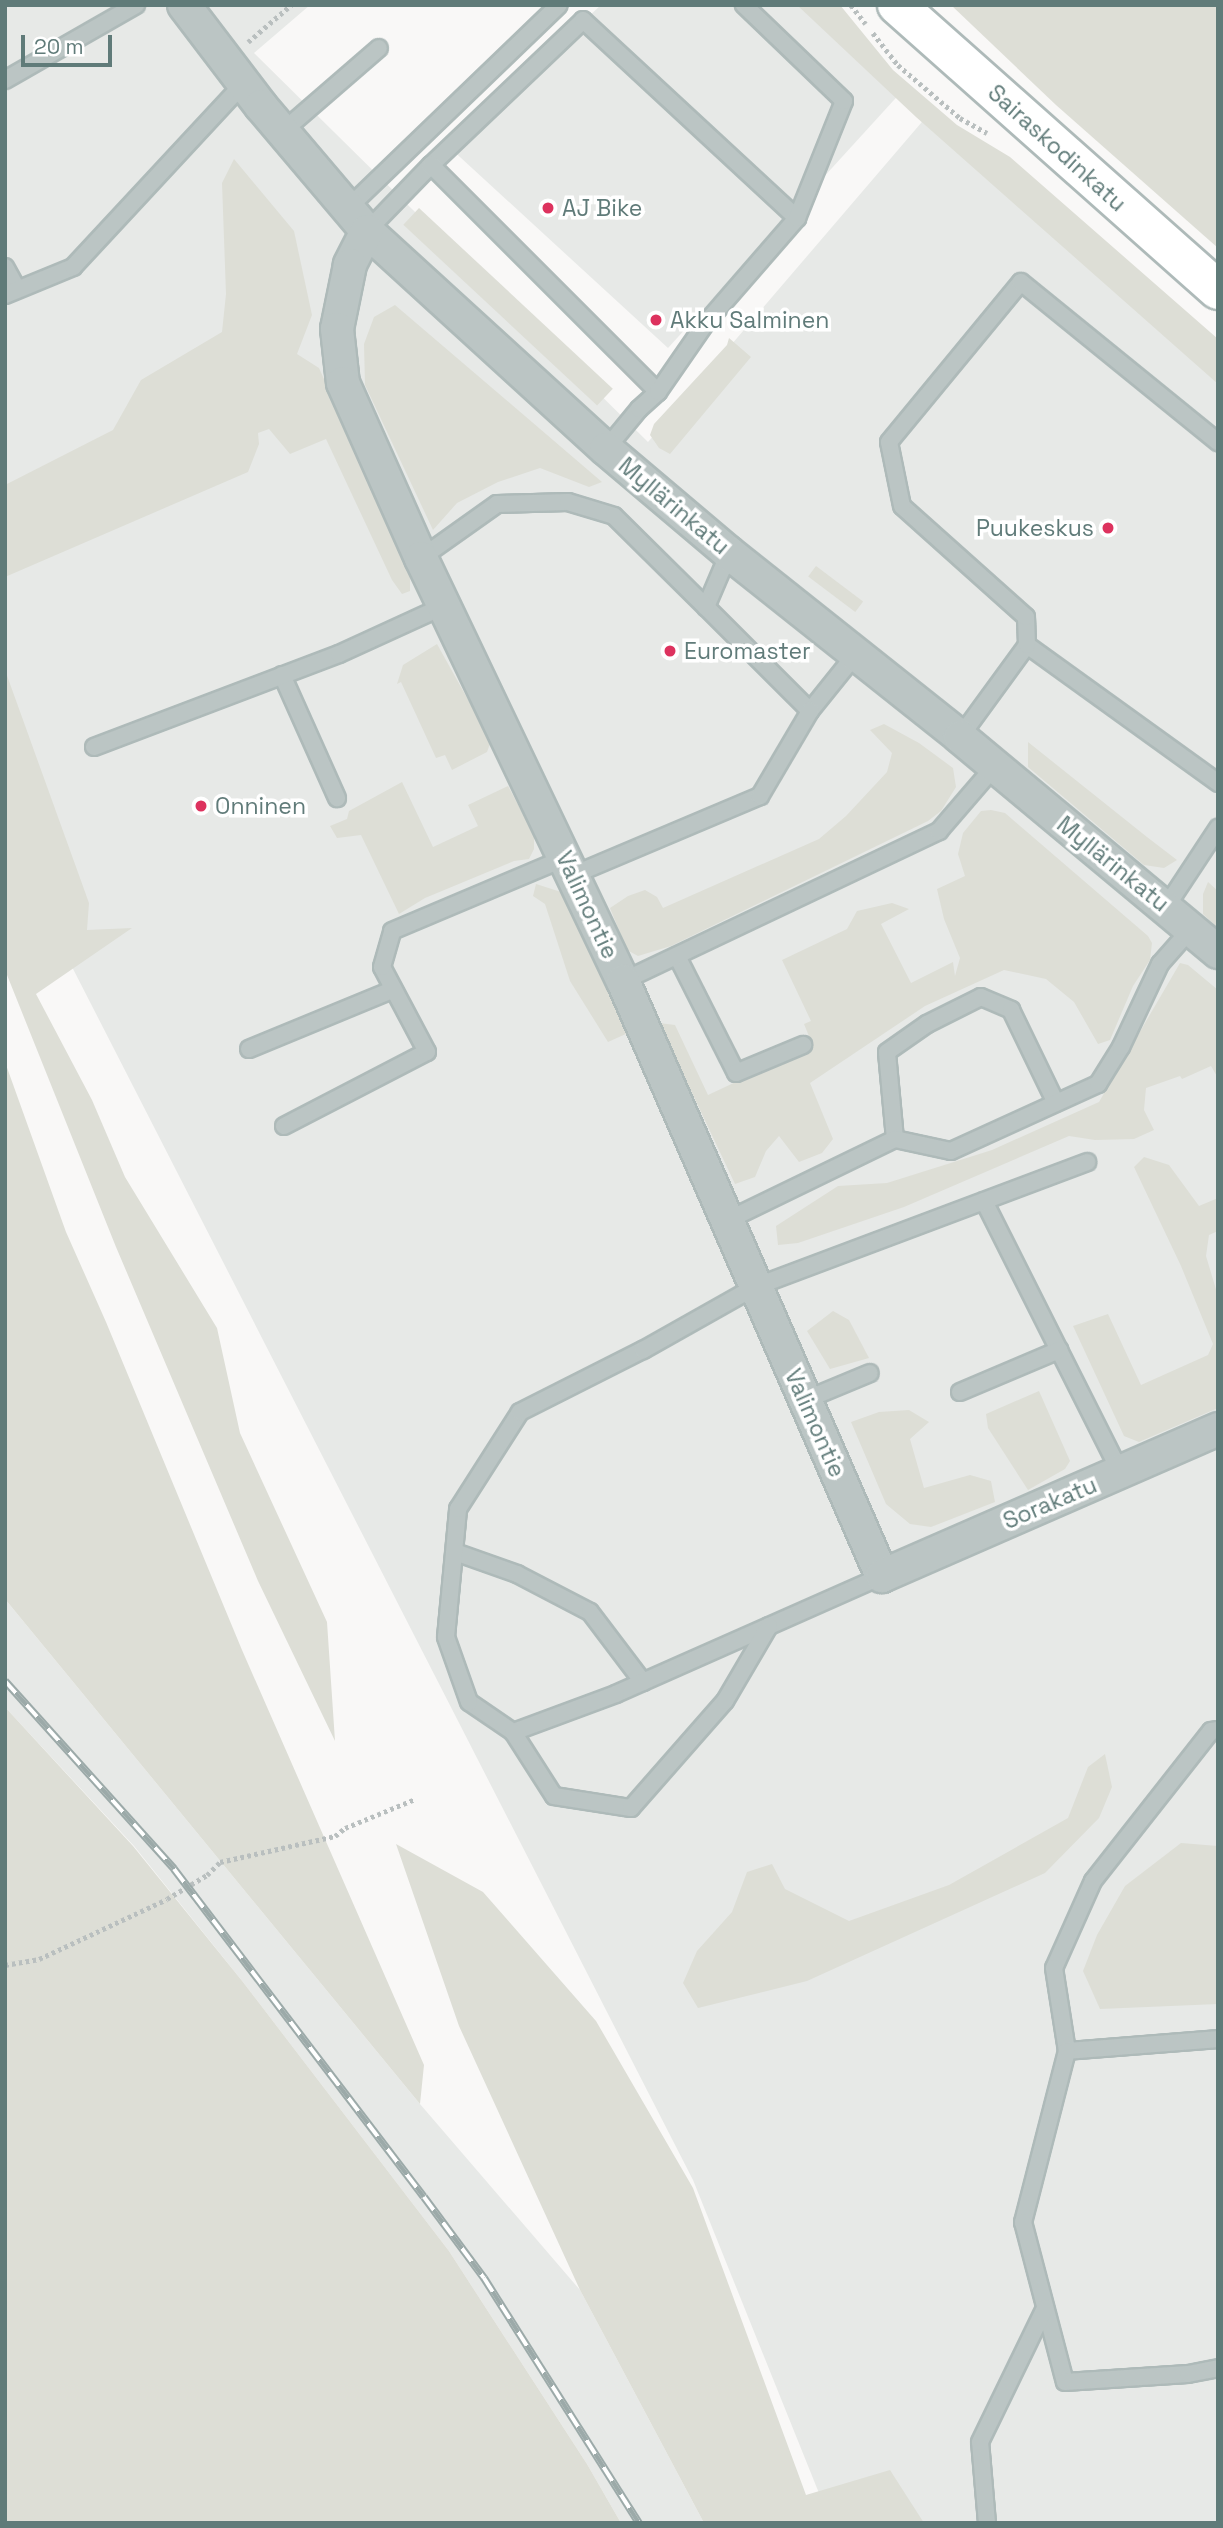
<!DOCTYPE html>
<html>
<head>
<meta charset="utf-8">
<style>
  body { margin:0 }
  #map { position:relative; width:1223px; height:2528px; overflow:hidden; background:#f9f8f7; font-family:"Space Grotesk",sans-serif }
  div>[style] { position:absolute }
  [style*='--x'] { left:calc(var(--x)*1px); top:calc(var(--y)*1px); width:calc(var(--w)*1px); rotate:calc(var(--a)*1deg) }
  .built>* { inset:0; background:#e7e9e7 }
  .green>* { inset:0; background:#ddded6; transform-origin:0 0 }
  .path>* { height:4.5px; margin-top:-2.25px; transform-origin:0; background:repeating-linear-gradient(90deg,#b9bfbf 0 3.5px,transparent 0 7px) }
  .roads { filter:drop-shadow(2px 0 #aebab9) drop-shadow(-2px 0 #aebab9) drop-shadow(0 2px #aebab9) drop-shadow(0 -2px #aebab9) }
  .service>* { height:16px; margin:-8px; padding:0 8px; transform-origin:8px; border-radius:8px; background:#bbc5c4 }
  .minor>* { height:32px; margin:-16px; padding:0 16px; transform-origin:16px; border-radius:16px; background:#bbc5c4 }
  .secondary>* { height:38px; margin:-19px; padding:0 19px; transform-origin:19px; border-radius:19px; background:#fff }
  .rail>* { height:8px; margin-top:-4px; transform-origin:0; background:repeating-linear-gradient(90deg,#fff 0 16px,#9caaa9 0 32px); box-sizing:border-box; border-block:2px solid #9caaa9 }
  .dots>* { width:19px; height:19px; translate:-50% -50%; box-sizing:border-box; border:4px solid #fff; border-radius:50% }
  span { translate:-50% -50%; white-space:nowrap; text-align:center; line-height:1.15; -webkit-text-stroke:7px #fff; paint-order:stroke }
  .street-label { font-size:23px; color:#607b79 }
  .poi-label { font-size:23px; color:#607b79 }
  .left { translate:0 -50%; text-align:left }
  .right { translate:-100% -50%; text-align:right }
  .frame { position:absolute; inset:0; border:7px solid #607b79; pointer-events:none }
  .scale { position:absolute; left:21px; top:35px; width:91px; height:32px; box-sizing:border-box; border:4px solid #607b79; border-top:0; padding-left:9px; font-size:21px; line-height:24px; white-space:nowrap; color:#607b79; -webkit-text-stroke:5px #fff; paint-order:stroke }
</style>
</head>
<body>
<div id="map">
  <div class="built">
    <div style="clip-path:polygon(5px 5px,310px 5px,254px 53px,648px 442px,933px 109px,1218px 382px,1218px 2523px,831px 2523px,693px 2180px,5px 836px)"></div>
    <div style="clip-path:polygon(601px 5px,815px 5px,904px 89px,668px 348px,448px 146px)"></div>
    <div style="clip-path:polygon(5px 1599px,420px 2104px,580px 2290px,704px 2523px,621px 2523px,587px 2464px,449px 2251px,243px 1982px,134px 1846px,5px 1707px)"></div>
  </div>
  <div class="green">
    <div style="clip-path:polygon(797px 5px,840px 5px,893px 70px,957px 125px,1010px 157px,1218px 339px,1218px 384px,916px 117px)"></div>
    <div style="clip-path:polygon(951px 5px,1218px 5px,1218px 248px,1056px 105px)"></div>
    <div style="clip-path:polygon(234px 159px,294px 231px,312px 315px,297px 354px,319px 368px,410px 569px,410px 591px,402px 594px,392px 580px,326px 439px,290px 454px,269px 429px,258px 433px,259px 444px,248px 472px,5px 577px,5px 485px,113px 430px,141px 380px,222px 332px,226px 294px,222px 183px)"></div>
    <div style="left:419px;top:208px;width:265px;height:23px;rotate:43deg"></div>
    <div style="clip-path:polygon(395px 305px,602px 482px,589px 487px,540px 468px,498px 482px,457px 503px,433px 530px,365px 385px,364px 344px,374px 317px)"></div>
    <div style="clip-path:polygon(729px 338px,751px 357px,670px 454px,659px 448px,650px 435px,654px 424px,727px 345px)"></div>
    <div style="left:816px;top:566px;width:59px;height:13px;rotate:37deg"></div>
    <div style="clip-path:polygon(437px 644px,491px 741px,487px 752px,452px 770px,445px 755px,436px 758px,401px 682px,397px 684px,403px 665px)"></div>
    <div style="clip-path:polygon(5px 670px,89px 903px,87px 930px,132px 928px,36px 994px,92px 1100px,125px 1177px,217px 1328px,240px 1433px,327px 1622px,335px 1741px,258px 1581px,116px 1247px,5px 970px)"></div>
    <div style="clip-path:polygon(884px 724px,919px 743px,953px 768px,956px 787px,941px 811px,928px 821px,671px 946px,638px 956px,627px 950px,610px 908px,628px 896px,645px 890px,657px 897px,663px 908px,819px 839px,846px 816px,887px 772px,892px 753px,870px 730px)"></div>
    <div style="clip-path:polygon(1028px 742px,1147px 837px,1177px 860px,1164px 868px,1144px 865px,1028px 767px)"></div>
    <div style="clip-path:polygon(402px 782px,433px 847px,478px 826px,468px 805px,508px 786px,534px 834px,534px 849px,529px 859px,514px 861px,425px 898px,399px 914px,361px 835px,337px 838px,330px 826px,347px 819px,349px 811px)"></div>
    <div style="clip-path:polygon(991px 810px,1005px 813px,1148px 936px,1152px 943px,1150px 960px,1133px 986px,1110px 1040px,1098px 1044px,1074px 1002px,1046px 979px,1004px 970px,925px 1006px,810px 1083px,833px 1139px,822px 1153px,799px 1162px,779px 1136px,766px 1151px,755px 1177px,735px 1184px,659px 1023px,675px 1025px,708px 1095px,813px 1046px,804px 1024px,811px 1021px,782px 960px,847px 929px,857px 911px,892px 903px,909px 909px,881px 924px,911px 983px,953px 962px,955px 976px,960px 958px,944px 919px,937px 889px,965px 876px,958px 854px,963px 833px,981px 811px)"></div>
    <div style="clip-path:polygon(1208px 882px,1218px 891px,1218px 928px,1203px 914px,1203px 894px)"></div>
    <div style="clip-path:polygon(536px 884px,561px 892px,628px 1033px,608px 1042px,570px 981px,545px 904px,533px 896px)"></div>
    <div style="clip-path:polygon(1180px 963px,1188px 965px,1218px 990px,1218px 1078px,1211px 1066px,1182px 1079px,1180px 1076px,1146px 1088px,1144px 1110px,1154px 1130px,1134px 1139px,1095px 1140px,1069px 1136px,904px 1207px,798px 1243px,778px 1245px,776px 1226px,838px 1186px,887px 1183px,992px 1150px,1099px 1102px)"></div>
    <div style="clip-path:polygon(5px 1062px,66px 1232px,106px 1322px,242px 1650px,424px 2065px,420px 2104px,5px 1599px)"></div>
    <div style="clip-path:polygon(1144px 1157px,1169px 1165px,1199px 1206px,1218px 1198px,1218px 1231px,1209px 1235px,1206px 1256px,1218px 1296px,1218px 1408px,1139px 1442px,1124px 1436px,1073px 1326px,1108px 1314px,1141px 1385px,1208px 1355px,1213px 1344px,1181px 1266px,1134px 1167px)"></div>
    <div style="clip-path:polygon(833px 1311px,849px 1320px,869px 1358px,830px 1369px,807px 1331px)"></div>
    <div style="clip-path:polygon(1039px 1391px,1070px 1461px,1065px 1469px,1028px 1490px,988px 1428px,986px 1414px)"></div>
    <div style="clip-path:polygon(909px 1410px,929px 1422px,910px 1439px,924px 1488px,970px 1475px,991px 1481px,995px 1502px,931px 1527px,910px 1524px,886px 1504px,851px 1422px,879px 1412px)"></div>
    <div style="clip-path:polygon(5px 1707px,133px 1846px,243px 1982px,449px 2251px,587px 2464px,621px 2523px,5px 2523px)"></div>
    <div style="clip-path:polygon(1105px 1754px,1112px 1787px,1099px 1818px,1045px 1873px,807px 1981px,698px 2008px,683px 1983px,697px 1951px,732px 1912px,747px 1872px,772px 1864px,785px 1889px,849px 1921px,949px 1885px,1068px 1818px,1088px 1767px)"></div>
    <div style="clip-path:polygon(1181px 1843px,1218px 1846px,1218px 2004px,1100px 2009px,1083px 1971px,1097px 1935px,1125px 1886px)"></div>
    <div style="clip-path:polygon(396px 1844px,483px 1892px,596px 2021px,693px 2188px,806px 2495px,890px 2470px,924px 2523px,704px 2523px,580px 2290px,459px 2026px)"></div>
  </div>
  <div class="path">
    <div style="--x:851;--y:5;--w:24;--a:52"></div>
    <div style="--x:873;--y:33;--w:41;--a:52"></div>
    <div style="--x:898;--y:65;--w:82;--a:40.5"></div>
    <div style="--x:960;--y:118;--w:31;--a:29"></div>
    <div style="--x:248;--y:42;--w:57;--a:-40.7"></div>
    <div style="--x:5;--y:1965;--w:35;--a:-10"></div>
    <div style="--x:39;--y:1959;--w:141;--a:-25.1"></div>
    <div style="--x:167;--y:1899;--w:47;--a:-31"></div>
    <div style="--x:207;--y:1875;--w:18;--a:-45"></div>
    <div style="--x:220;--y:1862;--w:118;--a:-12.7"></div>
    <div style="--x:335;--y:1836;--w:13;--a:-39"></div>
    <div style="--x:345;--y:1828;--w:74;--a:-22.4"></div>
  </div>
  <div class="roads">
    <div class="service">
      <div style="--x:5;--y:80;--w:151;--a:-29.8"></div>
      <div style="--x:282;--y:132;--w:128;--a:-40.9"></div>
      <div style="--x:431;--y:165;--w:210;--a:-43.6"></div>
      <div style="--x:583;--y:20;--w:292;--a:42.8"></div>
      <div style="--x:349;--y:207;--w:291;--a:-43.9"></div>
      <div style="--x:367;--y:231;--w:92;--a:-45.9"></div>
      <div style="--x:431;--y:165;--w:321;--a:45"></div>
      <div style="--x:5;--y:267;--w:25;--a:61"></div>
      <div style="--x:5;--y:295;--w:74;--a:-22.4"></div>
      <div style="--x:73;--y:267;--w:251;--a:-47.1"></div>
      <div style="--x:606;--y:449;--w:52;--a:-50.5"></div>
      <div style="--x:639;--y:409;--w:25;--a:-42"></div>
      <div style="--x:658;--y:392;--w:83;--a:-55.3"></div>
      <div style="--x:705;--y:324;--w:140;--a:-49"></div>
      <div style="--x:797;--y:218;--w:126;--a:-68.1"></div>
      <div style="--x:844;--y:101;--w:139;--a:-136.2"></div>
      <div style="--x:729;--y:553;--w:59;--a:113.1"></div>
      <div style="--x:706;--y:607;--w:147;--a:45"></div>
      <div style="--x:810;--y:711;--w:72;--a:-51.2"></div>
      <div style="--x:421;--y:558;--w:93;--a:-35.4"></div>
      <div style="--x:497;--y:504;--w:71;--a:-1.6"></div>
      <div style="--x:568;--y:502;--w:48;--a:16.9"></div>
      <div style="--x:614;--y:516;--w:129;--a:44.7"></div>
      <div style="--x:1027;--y:645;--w:236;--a:35.8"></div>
      <div style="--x:282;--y:675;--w:135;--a:65.9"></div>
      <div style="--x:960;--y:737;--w:114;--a:-53.9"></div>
      <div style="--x:1027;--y:645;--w:28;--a:-92"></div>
      <div style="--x:1026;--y:617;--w:166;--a:-138.2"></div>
      <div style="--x:902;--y:506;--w:65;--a:-101.5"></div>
      <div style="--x:889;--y:442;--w:207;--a:-50.5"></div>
      <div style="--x:1021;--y:282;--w:254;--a:39.1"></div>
      <div style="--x:94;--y:747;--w:262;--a:-20.8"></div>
      <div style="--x:339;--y:654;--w:115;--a:-24.6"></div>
      <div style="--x:573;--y:875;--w:203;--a:-22.9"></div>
      <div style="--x:760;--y:796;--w:99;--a:-59.5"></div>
      <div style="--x:1166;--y:907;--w:95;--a:-56.6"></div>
      <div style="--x:677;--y:956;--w:131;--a:63.2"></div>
      <div style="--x:736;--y:1073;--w:73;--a:-22.7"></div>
      <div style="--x:623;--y:981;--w:350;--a:-25.4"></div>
      <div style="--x:939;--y:831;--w:84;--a:-49.3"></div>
      <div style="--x:249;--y:1049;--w:155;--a:-22.4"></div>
      <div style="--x:284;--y:1126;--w:161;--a:-27.4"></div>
      <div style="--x:427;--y:1052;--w:96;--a:-117.9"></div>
      <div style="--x:382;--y:967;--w:37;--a:-74"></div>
      <div style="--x:392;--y:931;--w:188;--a:-22.9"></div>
      <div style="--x:895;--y:1139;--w:87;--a:-95.3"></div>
      <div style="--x:887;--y:1052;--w:49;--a:-35"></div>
      <div style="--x:927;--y:1024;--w:60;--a:-26.6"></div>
      <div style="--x:981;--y:997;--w:33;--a:23"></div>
      <div style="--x:1011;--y:1010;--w:103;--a:64.2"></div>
      <div style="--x:984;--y:1201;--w:305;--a:63.3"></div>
      <div style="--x:726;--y:1221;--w:188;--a:-25.9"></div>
      <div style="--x:895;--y:1139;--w:57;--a:12.1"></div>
      <div style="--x:951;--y:1151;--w:162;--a:-24.5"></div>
      <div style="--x:1098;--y:1084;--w:44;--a:-58.1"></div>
      <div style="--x:1121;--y:1047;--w:92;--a:-64.8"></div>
      <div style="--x:1160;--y:964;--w:45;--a:-48.6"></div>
      <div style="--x:960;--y:1392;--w:108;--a:-23"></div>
      <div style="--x:805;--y:1400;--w:70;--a:-22.6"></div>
      <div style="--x:455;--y:1552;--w:66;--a:19.5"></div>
      <div style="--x:517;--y:1574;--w:82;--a:27.5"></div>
      <div style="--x:590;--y:1612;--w:88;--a:52.9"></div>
      <div style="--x:882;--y:1576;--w:291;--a:156.1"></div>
      <div style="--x:616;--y:1694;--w:110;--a:159.7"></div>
      <div style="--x:513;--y:1732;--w:53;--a:-145.7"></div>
      <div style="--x:469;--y:1702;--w:69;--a:-109.5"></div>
      <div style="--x:446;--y:1637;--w:129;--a:-84.6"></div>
      <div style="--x:458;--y:1509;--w:115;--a:-57.4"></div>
      <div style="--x:520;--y:1412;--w:138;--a:-26.8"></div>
      <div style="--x:643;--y:1350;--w:129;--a:-29.4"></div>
      <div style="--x:755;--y:1287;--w:355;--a:-20.6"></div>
      <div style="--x:1218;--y:1730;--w:7;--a:172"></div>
      <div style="--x:1211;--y:1731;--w:191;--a:128.2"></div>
      <div style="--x:1093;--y:1881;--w:95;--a:114.1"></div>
      <div style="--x:1054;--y:1968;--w:84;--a:81.1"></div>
      <div style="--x:1067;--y:2051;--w:151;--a:-4.5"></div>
      <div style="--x:513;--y:1732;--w:76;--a:57.4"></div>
      <div style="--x:554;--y:1796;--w:78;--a:8.9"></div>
      <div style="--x:631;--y:1808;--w:142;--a:-48.7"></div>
      <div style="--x:725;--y:1701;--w:87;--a:-59.6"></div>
      <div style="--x:1067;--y:2051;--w:177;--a:104.4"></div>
      <div style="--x:1023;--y:2222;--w:165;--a:75.3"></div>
      <div style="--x:1065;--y:2382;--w:123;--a:-3.7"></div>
      <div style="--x:1188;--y:2374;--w:31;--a:-11"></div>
      <div style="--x:987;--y:2523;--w:81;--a:-94.9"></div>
      <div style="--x:980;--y:2442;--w:149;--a:-64.1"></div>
    </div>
    <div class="minor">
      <div style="--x:184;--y:5;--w:127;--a:52.7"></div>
      <div style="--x:261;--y:106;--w:164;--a:49.7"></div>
      <div style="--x:367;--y:231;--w:323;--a:42.4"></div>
      <div style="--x:606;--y:449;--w:161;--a:40.2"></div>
      <div style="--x:729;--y:553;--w:295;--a:38.5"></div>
      <div style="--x:960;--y:737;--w:336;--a:39.8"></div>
      <div style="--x:367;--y:231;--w:38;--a:117"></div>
      <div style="--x:350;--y:265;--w:65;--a:101.5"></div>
      <div style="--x:337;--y:329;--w:54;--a:83.7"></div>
      <div style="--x:343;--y:383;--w:192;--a:66"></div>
      <div style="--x:421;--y:558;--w:469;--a:64.5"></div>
      <div style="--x:623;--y:981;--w:649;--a:66.48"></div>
      <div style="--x:882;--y:1576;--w:367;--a:-23.6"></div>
    </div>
    <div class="secondary">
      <div style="--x:897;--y:5;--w:429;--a:41.6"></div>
    </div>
  </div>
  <div class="rail">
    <div style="--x:5;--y:1681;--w:253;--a:48"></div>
    <div style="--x:174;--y:1869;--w:412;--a:52.7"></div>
    <div style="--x:424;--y:2197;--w:101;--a:53.5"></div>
    <div style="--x:484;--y:2278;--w:290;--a:57.7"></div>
  </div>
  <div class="dots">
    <div style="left:548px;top:208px;background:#dd325e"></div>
    <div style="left:656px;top:320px;background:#dd325e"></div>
    <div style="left:1108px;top:528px;background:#dd325e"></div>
    <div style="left:670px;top:651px;background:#dd325e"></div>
    <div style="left:201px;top:806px;background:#dd325e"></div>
  </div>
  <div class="street-label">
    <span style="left:1057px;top:148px;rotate:42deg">Sairaskodinkatu</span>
    <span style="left:674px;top:506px;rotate:40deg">Myllärinkatu</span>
    <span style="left:1113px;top:864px;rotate:39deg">Myllärinkatu</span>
    <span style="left:587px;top:905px;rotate:65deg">Valimontie</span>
    <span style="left:815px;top:1423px;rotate:66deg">Valimontie</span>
    <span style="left:1050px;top:1503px;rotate:-23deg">Sorakatu</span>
  </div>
  <div class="poi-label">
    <span class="left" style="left:562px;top:208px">AJ Bike</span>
    <span class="left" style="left:670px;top:320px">Akku Salminen</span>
    <span class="right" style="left:1094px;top:528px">Puukeskus</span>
    <span class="left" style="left:684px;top:651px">Euromaster</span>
    <span class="left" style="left:215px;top:806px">Onninen</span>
  </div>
  <div class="frame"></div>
  <div class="scale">20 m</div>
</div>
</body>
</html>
